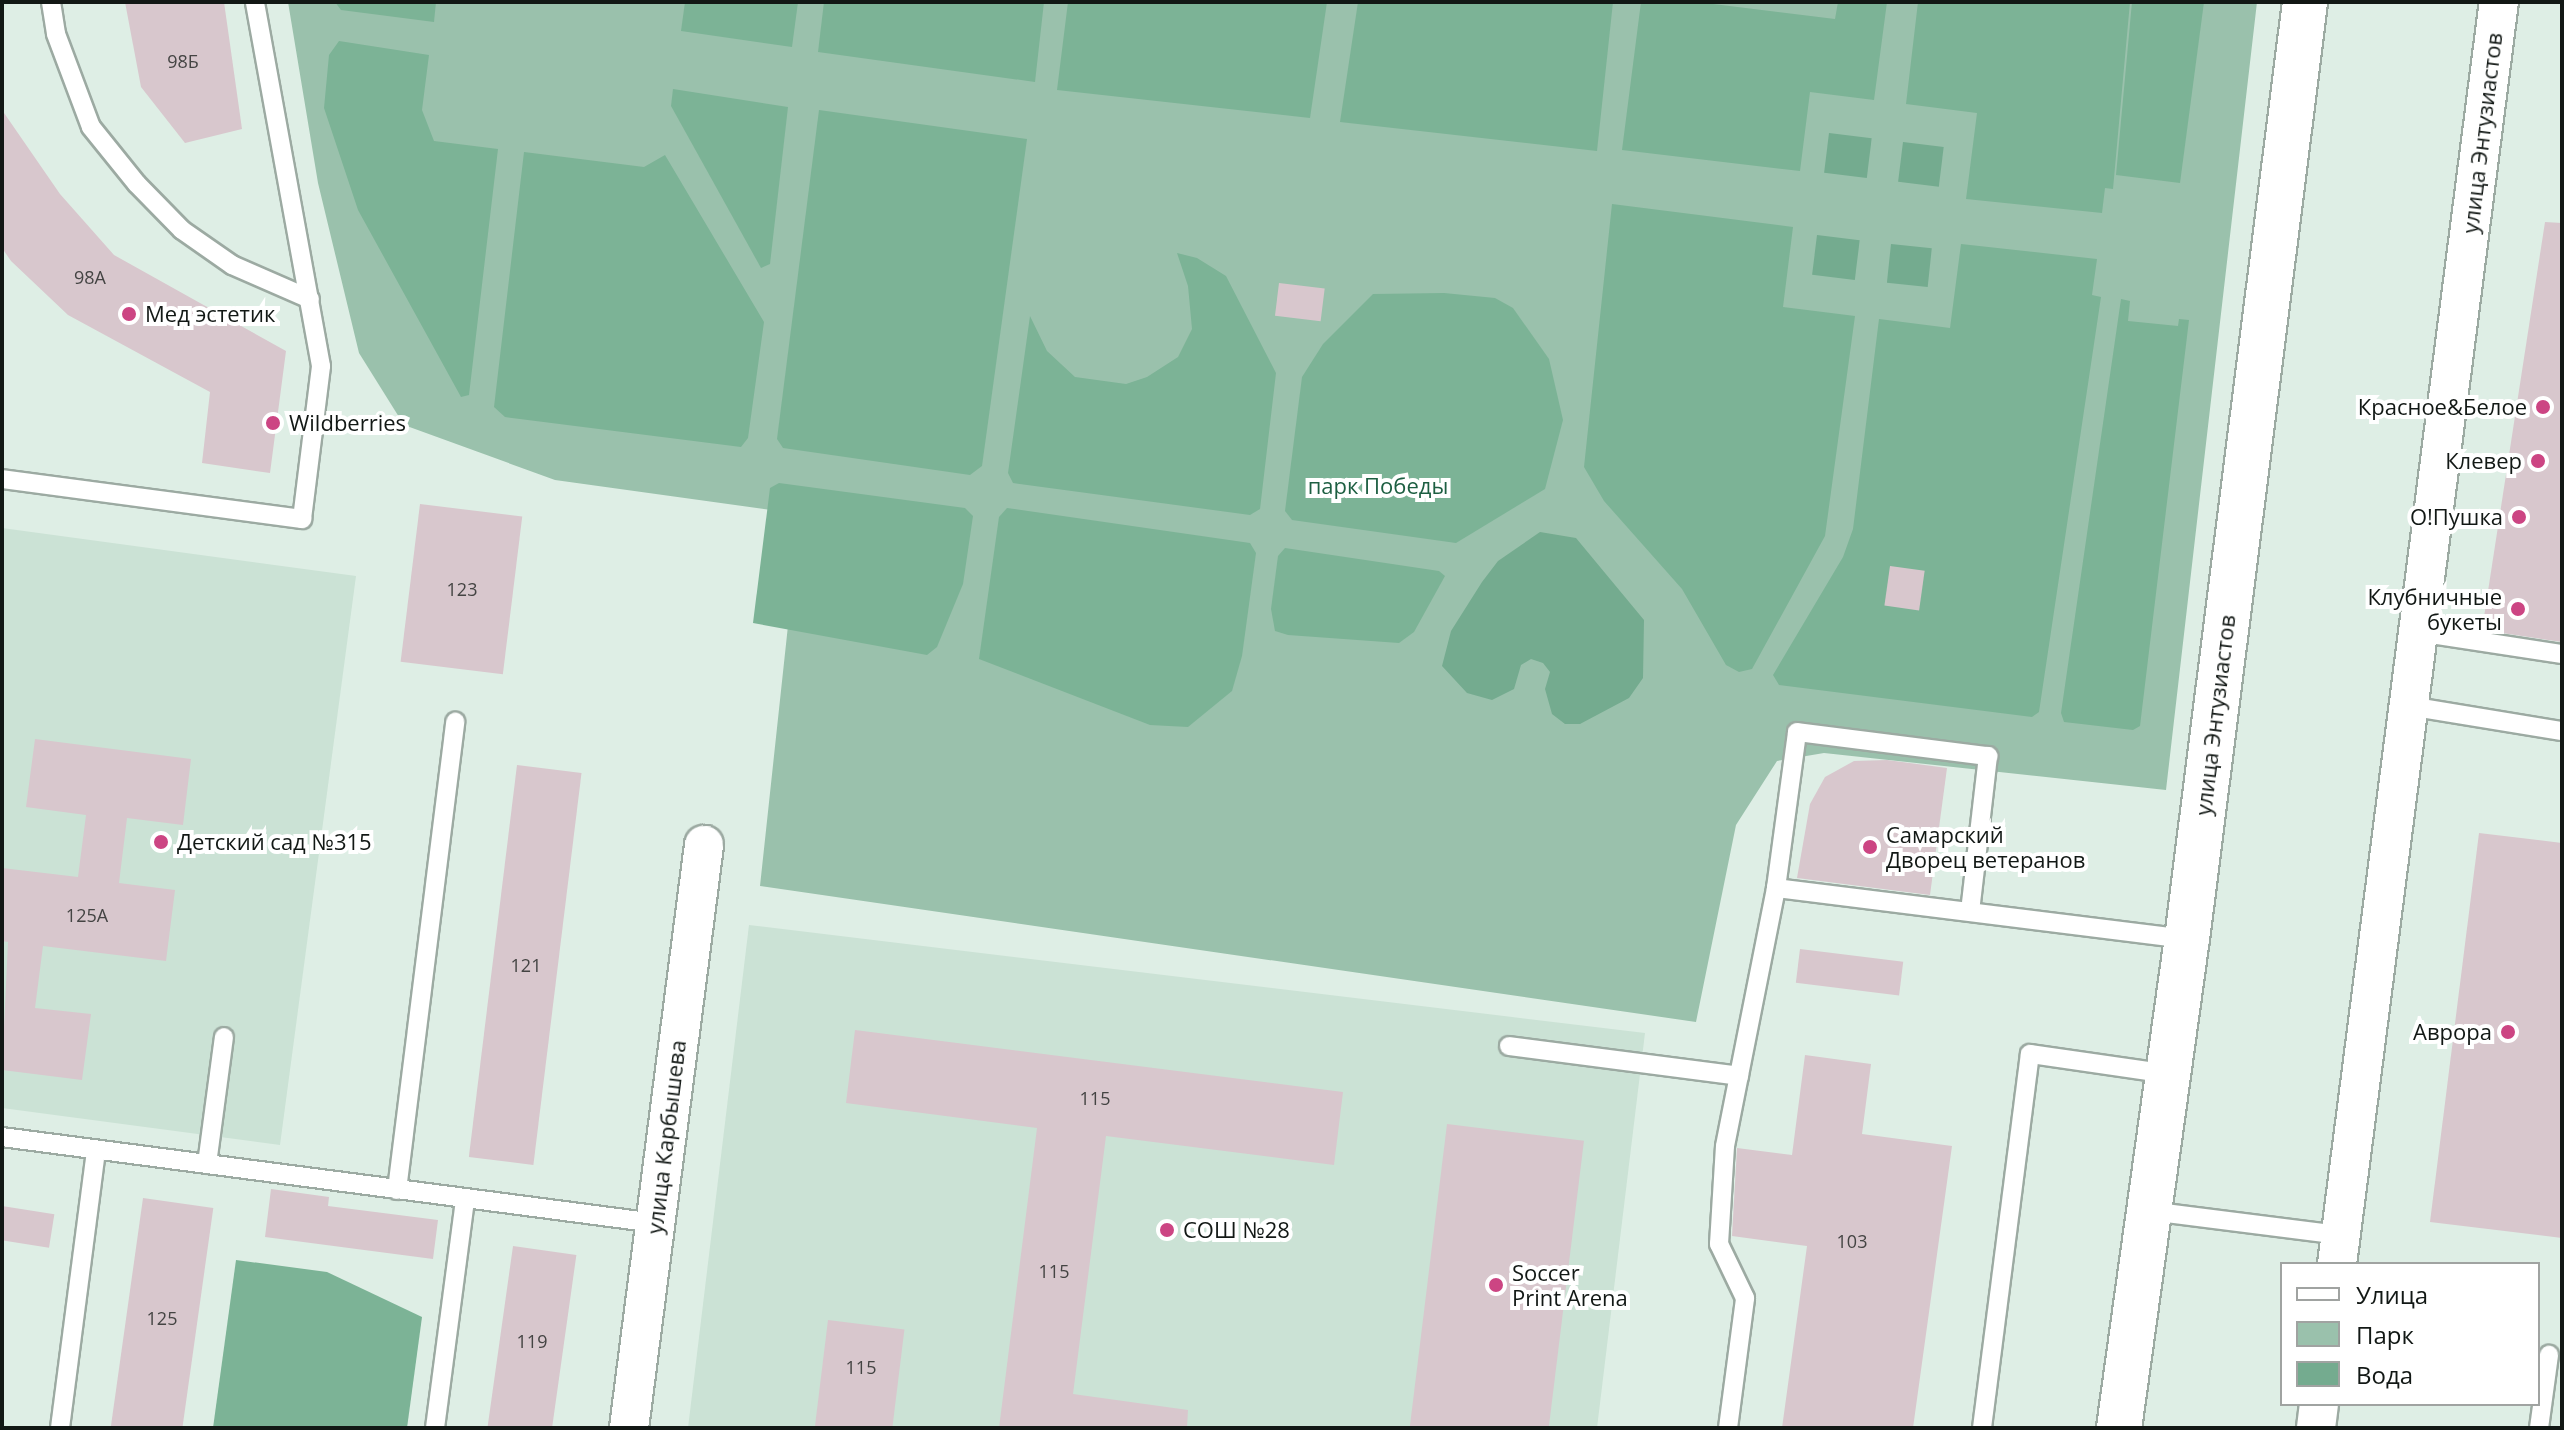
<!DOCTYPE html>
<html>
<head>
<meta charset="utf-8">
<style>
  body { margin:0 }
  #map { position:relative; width:2564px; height:1430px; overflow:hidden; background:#deeee5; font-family:"Open Sans",sans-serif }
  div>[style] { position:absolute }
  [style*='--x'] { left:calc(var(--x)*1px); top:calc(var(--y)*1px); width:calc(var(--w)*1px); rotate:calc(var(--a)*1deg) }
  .built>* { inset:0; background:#cbe2d5 }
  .green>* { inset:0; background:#9ac1ac }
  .forest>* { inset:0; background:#7cb396 }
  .water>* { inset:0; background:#74ab8f; transform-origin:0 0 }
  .building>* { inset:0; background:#d8c7cd; transform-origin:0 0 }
  .roads { filter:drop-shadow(2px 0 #9caaa2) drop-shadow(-2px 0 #9caaa2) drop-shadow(0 2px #9caaa2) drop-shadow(0 -2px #9caaa2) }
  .service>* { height:18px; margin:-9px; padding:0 9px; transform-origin:9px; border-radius:9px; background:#fff }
  .minor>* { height:38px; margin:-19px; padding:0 19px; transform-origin:19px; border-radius:19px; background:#fff }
  .secondary>* { height:44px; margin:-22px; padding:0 22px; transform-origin:22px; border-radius:22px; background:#fff }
  .dots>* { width:22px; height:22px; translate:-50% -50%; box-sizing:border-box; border:4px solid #fff; border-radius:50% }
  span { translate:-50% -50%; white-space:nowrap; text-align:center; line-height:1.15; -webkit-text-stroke:8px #fff; paint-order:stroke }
  .number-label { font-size:18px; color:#444443 }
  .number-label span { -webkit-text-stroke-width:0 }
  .street-label { font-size:22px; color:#121815 }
  .poi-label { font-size:22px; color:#121815 }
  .left { translate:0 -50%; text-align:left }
  .right { translate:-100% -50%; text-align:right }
  .park-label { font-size:22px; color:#1d5f42 }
  .frame { position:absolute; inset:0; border:4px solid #121815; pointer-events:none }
  .legend { position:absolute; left:2280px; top:1262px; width:260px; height:144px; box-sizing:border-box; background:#fff; border:2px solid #a0a3a1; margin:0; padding:10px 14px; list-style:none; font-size:24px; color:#121815 }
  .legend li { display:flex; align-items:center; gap:16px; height:40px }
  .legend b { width:40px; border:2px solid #a0a3a1 }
</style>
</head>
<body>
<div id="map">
  <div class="built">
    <div style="clip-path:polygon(2px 528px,356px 576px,280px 1145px,2px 1108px)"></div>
    <div style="clip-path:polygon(749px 925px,1645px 1033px,1597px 1428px,688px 1428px)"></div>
  </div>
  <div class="green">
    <div style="clip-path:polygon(288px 2px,2257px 2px,2166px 790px,1824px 753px,1777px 761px,1736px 825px,1696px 1022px,760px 886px,800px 514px,555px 480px,404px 425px,359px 353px,318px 183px)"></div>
  </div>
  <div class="forest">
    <div style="clip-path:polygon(335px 2px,436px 2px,434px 22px,341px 10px)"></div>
    <div style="clip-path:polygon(685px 2px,798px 2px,792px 47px,681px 31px)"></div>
    <div style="clip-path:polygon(824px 2px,1044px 2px,1035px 82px,818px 52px)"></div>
    <div style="clip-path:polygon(1068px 2px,1327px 2px,1310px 118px,1057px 90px)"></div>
    <div style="clip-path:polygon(1358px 2px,1613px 2px,1597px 151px,1340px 122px)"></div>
    <div style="clip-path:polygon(1641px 2px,1697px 2px,1835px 19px,1838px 2px,1887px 2px,1874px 100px,1810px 92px,1800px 171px,1622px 150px)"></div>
    <div style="clip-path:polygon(1918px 2px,2130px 2px,2113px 189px,2105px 188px,2102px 213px,1966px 199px,1977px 113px,1906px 104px)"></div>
    <div style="clip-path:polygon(2132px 2px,2204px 2px,2180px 183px,2116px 175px)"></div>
    <div style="clip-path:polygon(339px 41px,429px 55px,422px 110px,434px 141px,498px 149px,469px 395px,461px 397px,358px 210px,324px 108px,329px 55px)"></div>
    <div style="clip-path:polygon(673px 89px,788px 107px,770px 264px,761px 268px,671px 106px)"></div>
    <div style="clip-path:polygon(819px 110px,1027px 139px,982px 466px,970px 475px,783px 448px,777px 439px)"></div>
    <div style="clip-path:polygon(524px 152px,644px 167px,665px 155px,764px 322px,748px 438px,741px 447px,505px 417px,494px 407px)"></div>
    <div style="clip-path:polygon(1612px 204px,1793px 227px,1783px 307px,1855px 316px,1825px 536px,1752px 669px,1739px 672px,1726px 665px,1682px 589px,1604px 501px,1584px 467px)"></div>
    <div style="clip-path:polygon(1961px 244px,2097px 259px,2092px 295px,2101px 297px,2039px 712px,2032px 717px,1779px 685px,1773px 675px,1843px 557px,1853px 529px,1879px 319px,1950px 328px)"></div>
    <div style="clip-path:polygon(1177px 253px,1197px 258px,1226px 276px,1276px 373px,1260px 509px,1250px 515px,1013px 483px,1008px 473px,1030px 316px,1047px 351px,1075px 377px,1126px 384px,1147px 377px,1178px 357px,1192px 329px,1188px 286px)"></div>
    <div style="clip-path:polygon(1444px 293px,1495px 298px,1513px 308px,1549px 359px,1563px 420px,1545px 489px,1456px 543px,1292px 520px,1285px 511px,1302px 377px,1323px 344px,1373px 294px)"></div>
    <div style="clip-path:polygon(2121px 299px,2130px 301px,2128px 321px,2178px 326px,2179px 319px,2189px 320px,2140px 726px,2133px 730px,2064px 722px,2061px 713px)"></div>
    <div style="clip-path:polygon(779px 483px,965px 508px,973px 516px,963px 584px,937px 647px,927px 655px,753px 623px,770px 488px)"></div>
    <div style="clip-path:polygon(1007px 508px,1250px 543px,1256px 553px,1242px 656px,1232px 691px,1188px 727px,1150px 725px,979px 659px,999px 517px)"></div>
    <div style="clip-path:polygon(1285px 548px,1439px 571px,1445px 576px,1414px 632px,1399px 643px,1288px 635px,1275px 631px,1271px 609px,1278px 556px)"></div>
    <div style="clip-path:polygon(236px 1260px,327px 1272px,422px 1317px,407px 1428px,213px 1428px)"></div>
  </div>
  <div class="water">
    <div style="left:1829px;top:133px;width:43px;height:40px;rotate:7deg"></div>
    <div style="left:1903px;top:142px;width:41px;height:40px;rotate:7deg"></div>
    <div style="left:1817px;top:235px;width:43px;height:40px;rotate:7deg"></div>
    <div style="left:1891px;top:244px;width:41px;height:39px;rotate:6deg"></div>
    <div style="clip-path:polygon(1540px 532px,1576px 538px,1644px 620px,1643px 678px,1629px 698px,1580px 724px,1565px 724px,1552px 714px,1545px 689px,1550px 672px,1543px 663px,1531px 659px,1521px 665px,1514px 689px,1492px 700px,1467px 693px,1442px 666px,1451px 631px,1482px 582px,1498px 561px)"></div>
  </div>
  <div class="building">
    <div style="clip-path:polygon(125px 2px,224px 2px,242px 129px,185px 143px,141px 87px)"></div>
    <div style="clip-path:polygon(2px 110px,60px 194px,114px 255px,286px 351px,270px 473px,202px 463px,210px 392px,68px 315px,11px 261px,2px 248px)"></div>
    <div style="clip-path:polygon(2545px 222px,2562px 223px,2562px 642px,2482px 630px)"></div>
    <div style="left:1279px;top:283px;width:46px;height:33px;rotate:7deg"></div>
    <div style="left:420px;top:504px;width:103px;height:159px;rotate:7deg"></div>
    <div style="left:1890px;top:566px;width:35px;height:40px;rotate:8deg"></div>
    <div style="clip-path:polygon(35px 739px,191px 759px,183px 825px,127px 818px,119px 883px,175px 890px,166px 961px,43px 946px,35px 1008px,91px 1014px,82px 1080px,2px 1070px,8px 942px,2px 941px,2px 868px,78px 877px,86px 815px,26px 807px)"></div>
    <div style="clip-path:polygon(1887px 760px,1947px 768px,1930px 895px,1797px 878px,1810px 804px,1825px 777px,1854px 761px)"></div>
    <div style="left:517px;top:765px;width:65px;height:395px;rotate:7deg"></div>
    <div style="clip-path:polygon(2479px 833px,2562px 843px,2562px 1238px,2430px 1222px)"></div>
    <div style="left:1800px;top:949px;width:104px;height:34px;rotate:7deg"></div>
    <div style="clip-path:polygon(855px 1030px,1343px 1092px,1334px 1165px,1106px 1136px,1073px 1394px,1188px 1410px,1187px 1428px,999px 1428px,1037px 1128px,846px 1103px)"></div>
    <div style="clip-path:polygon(1805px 1055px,1871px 1064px,1862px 1134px,1952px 1146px,1913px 1428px,1782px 1428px,1807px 1246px,1732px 1236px,1737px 1148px,1792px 1155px)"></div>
    <div style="left:1447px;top:1124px;width:138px;height:307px;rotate:7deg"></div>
    <div style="clip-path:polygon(271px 1189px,329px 1197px,328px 1206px,438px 1220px,433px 1259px,265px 1237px)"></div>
    <div style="left:143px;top:1198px;width:71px;height:232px;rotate:8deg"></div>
    <div style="left:2px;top:1206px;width:53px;height:34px;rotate:9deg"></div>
    <div style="left:513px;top:1246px;width:64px;height:184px;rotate:8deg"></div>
    <div style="left:828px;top:1320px;width:77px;height:109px;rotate:7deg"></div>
  </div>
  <div class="roads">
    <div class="service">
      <div style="--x:51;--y:2;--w:32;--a:81"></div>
      <div style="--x:56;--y:34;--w:99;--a:69.4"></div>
      <div style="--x:91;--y:127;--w:73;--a:51.1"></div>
      <div style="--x:137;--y:184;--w:64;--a:45.6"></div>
      <div style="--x:182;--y:230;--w:61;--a:35"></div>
      <div style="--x:232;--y:265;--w:85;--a:23.6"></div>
      <div style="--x:2;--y:479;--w:303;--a:7.6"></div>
      <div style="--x:302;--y:519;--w:154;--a:-82.9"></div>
      <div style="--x:321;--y:366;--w:370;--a:-100.3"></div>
      <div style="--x:2418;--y:632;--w:146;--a:8.7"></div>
      <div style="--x:2409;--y:706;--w:155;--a:9.3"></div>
      <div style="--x:1776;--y:888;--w:414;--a:7.1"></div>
      <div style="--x:1509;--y:1046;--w:232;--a:7.4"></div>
      <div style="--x:2;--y:1137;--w:659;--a:7.5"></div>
      <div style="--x:207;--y:1164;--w:128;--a:-82.4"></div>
      <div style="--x:397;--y:1190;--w:472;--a:-82.9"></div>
      <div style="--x:2150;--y:1211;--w:193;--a:7.2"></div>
      <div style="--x:60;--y:1428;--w:280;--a:-82.6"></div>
      <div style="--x:435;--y:1428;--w:231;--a:-82.5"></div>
      <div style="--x:1728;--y:1428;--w:131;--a:-82.5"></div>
      <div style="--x:1745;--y:1298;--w:60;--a:-115.7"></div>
      <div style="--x:1719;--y:1244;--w:98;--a:-86.5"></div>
      <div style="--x:1725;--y:1146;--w:263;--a:-78.8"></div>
      <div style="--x:1776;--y:888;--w:157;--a:-82.3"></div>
      <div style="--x:1797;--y:732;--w:193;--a:7.2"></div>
      <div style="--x:1988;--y:756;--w:156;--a:96.6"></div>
      <div style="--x:1982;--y:1428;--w:377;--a:-82.7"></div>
      <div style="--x:2030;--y:1054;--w:140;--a:8.2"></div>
      <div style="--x:2539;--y:1428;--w:74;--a:-82.2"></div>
    </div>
    <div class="minor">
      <div style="--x:2337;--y:1264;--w:1272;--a:-82.69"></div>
      <div style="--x:629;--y:1428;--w:588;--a:-82.67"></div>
      <div style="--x:2316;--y:1428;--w:24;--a:-83"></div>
    </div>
    <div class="secondary">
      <div style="--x:2119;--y:1428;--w:494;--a:-82.1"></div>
      <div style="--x:2187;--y:939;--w:944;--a:-82.82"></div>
    </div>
  </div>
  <div class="dots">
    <div style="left:129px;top:314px;background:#cc4583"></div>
    <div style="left:2543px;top:407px;background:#cc4583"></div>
    <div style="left:273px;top:423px;background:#cc4583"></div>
    <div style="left:2538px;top:461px;background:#cc4583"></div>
    <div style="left:2519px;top:517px;background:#cc4583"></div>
    <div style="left:2518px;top:609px;background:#cc4583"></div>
    <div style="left:161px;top:842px;background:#cc4583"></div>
    <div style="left:1870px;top:847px;background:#cc4583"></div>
    <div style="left:2508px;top:1032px;background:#cc4583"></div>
    <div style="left:1167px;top:1230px;background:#cc4583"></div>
    <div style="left:1496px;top:1285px;background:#cc4583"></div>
  </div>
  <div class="number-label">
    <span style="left:183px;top:61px">98Б</span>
    <span style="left:90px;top:277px">98А</span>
    <span style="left:462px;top:589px">123</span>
    <span style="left:87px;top:915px">125А</span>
    <span style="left:526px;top:965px">121</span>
    <span style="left:1095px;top:1098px">115</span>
    <span style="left:1852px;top:1241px">103</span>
    <span style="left:1054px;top:1271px">115</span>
    <span style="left:162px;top:1318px">125</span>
    <span style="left:532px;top:1341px">119</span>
    <span style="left:861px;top:1367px">115</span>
  </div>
  <div class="street-label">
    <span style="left:2482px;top:133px;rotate:-83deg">улица Энтузиастов</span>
    <span style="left:2215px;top:715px;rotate:-83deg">улица Энтузиастов</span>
    <span style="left:666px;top:1137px;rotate:-83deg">улица Карбышева</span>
  </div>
  <div class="poi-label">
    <span class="left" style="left:145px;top:314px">Мед эстетик</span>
    <span class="right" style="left:2527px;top:407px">Красное&amp;Белое</span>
    <span class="left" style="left:289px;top:423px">Wildberries</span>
    <span class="right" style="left:2522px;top:461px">Клевер</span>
    <span class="right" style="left:2503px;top:517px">О!Пушка</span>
    <span class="right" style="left:2502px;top:609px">Клубничные<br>букеты</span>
    <span class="left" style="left:1886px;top:847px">Самарский<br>Дворец ветеранов</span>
    <span class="left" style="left:177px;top:842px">Детский сад №315</span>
    <span class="right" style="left:2492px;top:1032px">Аврора</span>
    <span class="left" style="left:1183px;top:1230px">СОШ №28</span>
    <span class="left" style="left:1512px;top:1285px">Soccer<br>Print Arena</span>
  </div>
  <div class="park-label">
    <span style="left:1378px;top:486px">парк Победы</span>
  </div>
  <div class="frame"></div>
  <ul class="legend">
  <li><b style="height:10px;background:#fff"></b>Улица</li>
  <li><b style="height:22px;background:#9ac1ac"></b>Парк</li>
  <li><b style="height:22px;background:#74ab8f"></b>Вода</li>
  </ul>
</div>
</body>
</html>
